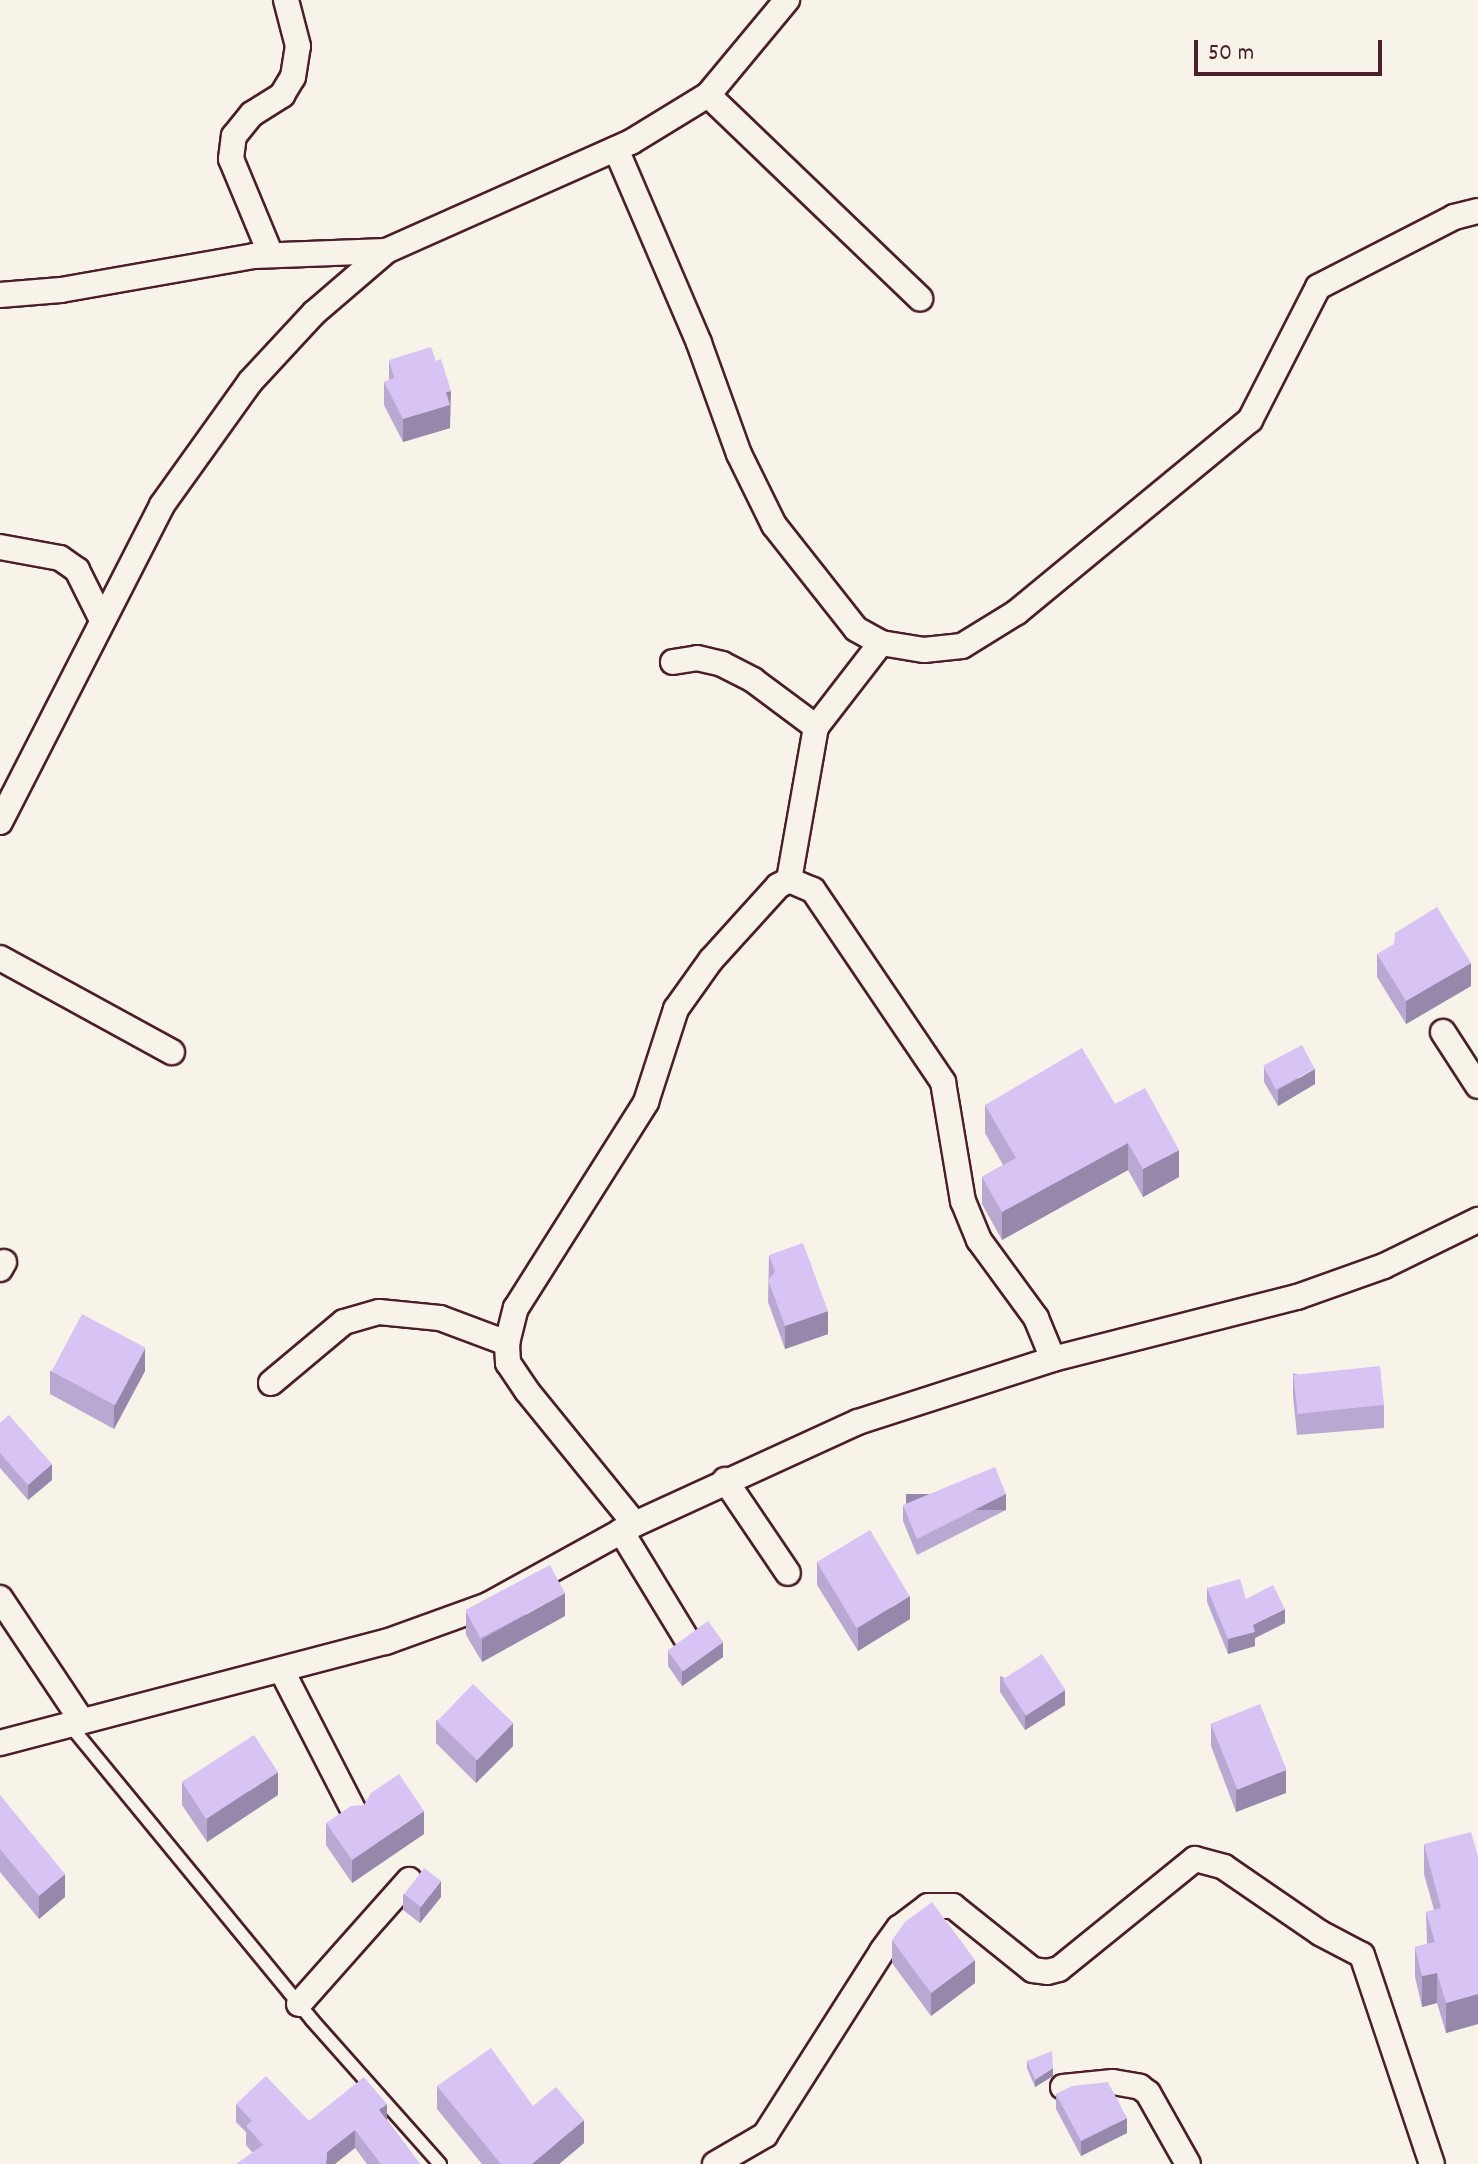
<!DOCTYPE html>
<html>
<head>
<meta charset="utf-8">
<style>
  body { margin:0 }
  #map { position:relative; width:1478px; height:2164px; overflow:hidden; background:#f7f3e8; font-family:Dekko,sans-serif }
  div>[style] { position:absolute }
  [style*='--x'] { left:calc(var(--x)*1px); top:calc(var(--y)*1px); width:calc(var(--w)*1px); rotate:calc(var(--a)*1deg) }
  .roads { filter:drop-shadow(2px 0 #4a1f2b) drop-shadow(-2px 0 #4a1f2b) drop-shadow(0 2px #4a1f2b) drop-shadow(0 -2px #4a1f2b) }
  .service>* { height:12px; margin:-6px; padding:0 6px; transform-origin:6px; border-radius:6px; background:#f7f3e8 }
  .minor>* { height:24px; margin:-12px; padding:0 12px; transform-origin:12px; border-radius:12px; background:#f7f3e8 }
  .wall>* { inset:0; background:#b9a8d2 }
  .shaded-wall>* { inset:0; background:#9688ab; transform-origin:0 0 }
  .building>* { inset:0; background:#d7c3f4; transform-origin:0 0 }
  span { translate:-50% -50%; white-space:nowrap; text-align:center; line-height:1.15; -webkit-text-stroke:6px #f7f3e8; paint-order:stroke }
  .scale { position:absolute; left:1194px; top:40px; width:188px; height:36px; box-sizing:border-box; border:4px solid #4a1f2b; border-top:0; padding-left:10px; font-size:24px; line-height:28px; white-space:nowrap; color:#4a1f2b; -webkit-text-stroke:6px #f7f3e8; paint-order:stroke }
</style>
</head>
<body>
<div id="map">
  <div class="roads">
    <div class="service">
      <div style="--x:69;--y:1724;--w:383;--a:50.6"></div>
      <div style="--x:312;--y:2020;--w:193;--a:48.4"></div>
    </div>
    <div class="minor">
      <div style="--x:708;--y:95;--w:294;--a:43.8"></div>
      <div style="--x:616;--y:149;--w:211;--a:66.8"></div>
      <div style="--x:699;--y:343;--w:118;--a:70.2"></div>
      <div style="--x:739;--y:454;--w:79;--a:63.8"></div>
      <div style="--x:774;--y:525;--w:132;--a:51.7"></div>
      <div style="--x:856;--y:629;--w:29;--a:29"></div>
      <div style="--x:881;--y:643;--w:44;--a:9.2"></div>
      <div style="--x:924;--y:650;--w:38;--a:-6"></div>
      <div style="--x:962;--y:646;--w:65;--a:-31.7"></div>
      <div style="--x:1017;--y:612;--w:302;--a:-39.5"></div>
      <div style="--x:1250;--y:420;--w:149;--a:-62.9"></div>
      <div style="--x:1318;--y:287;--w:153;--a:-27.2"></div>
      <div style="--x:1454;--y:217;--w:25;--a:-14"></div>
      <div style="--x:271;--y:255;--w:104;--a:-112.6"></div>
      <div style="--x:231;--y:159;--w:23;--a:-83"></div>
      <div style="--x:234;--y:136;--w:28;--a:-51"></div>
      <div style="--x:252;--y:114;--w:36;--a:-32"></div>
      <div style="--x:282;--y:95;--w:21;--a:-59"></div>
      <div style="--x:293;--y:77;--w:31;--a:-81"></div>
      <div style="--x:298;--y:46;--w:48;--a:-104.6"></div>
      <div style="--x:0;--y:295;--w:61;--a:-4.7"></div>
      <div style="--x:61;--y:290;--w:196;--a:-10"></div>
      <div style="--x:254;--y:256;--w:132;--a:-2.2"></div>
      <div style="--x:0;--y:547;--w:61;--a:10.4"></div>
      <div style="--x:60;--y:558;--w:21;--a:35"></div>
      <div style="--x:77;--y:570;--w:56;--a:63.4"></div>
      <div style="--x:673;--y:662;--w:24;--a:-9"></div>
      <div style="--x:697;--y:658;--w:26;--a:13"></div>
      <div style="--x:722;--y:664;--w:35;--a:27"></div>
      <div style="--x:753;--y:680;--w:79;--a:36.7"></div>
      <div style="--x:0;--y:822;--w:356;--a:-62.9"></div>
      <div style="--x:162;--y:505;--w:151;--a:-54.4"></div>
      <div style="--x:250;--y:382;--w:94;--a:-47.2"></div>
      <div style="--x:314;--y:313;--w:95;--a:-40.7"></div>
      <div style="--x:386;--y:251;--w:268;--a:-24"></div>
      <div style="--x:631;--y:142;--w:90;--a:-31.4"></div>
      <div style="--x:708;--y:95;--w:124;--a:-50.3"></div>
      <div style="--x:789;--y:880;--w:155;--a:-80"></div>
      <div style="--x:816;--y:727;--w:106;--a:-52.3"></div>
      <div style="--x:0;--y:958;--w:196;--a:28.7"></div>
      <div style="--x:1443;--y:1032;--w:64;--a:57.1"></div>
      <div style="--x:0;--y:1269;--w:8;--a:-60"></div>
      <div style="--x:271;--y:1383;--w:95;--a:-39.9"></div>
      <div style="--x:344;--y:1322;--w:36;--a:-16"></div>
      <div style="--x:379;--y:1312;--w:61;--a:5.6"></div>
      <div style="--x:440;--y:1318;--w:72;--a:20.5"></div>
      <div style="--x:725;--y:1480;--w:112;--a:55.9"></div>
      <div style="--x:635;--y:1524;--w:171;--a:-129.1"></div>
      <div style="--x:527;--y:1391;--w:34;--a:-124"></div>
      <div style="--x:508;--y:1363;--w:20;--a:-93"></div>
      <div style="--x:507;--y:1343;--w:36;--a:-76"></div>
      <div style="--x:516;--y:1308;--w:244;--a:-57.7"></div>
      <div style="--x:646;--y:1102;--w:98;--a:-72.1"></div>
      <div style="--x:676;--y:1009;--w:60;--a:-54.5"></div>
      <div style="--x:711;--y:960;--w:100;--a:-47.8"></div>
      <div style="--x:778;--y:886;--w:13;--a:-29"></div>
      <div style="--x:789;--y:880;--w:26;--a:23"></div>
      <div style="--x:813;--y:890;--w:232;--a:55.9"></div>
      <div style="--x:943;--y:1082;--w:121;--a:80.5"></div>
      <div style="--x:963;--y:1201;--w:42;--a:67.7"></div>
      <div style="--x:979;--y:1240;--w:97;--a:53.8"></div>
      <div style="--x:1036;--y:1318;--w:44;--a:67.5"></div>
      <div style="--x:621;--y:1531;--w:125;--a:58.7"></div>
      <div style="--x:0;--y:1598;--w:148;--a:56.3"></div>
      <div style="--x:283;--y:1673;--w:160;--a:62.8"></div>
      <div style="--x:0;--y:1743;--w:399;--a:-14.7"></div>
      <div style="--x:386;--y:1642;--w:109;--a:-19.9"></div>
      <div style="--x:488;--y:1605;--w:168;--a:-28.9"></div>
      <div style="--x:635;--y:1524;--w:245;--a:-24.6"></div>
      <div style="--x:858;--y:1422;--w:205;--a:-17.9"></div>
      <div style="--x:1053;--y:1359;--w:252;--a:-14.3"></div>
      <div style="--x:1297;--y:1297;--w:92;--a:-19.6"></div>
      <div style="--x:1384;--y:1266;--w:105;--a:-26.1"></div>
      <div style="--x:299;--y:2004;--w:166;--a:-48.4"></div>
      <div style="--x:1063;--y:2087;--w:50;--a:-5.7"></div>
      <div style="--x:1113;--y:2082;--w:27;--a:10"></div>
      <div style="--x:1140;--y:2087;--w:10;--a:37"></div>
      <div style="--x:1148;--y:2093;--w:81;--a:60.6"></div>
      <div style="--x:715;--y:2164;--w:58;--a:-30.1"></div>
      <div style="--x:765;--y:2135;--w:218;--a:-57.5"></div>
      <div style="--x:882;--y:1951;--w:29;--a:-54"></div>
      <div style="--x:899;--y:1928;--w:36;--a:-37"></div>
      <div style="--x:928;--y:1906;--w:25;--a:0"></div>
      <div style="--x:953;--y:1906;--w:102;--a:38.7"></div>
      <div style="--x:1033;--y:1970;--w:14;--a:8"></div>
      <div style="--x:1047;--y:1972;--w:12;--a:-14"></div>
      <div style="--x:1059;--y:1969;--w:175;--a:-39"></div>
      <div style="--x:1195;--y:1859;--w:30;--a:15"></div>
      <div style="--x:1224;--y:1867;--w:116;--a:34.5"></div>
      <div style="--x:1320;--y:1933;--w:47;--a:27.6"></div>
      <div style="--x:1362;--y:1955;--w:220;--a:71.5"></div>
    </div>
  </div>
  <div class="wall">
    <div style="clip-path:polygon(389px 360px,451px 414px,450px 414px,450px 428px,403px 442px,384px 405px,384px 382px,389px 380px)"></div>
    <div style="clip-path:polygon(1377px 954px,1471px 986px,1406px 1024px,1377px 977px)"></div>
    <div style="clip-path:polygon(1264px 1067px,1315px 1084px,1278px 1106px,1264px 1082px)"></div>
    <div style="clip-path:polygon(1115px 1104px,1179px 1177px,1143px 1197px,1128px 1170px,1002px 1240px,982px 1204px,982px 1177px,1003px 1165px,985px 1133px,985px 1105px)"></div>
    <div style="clip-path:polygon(769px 1255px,828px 1334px,785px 1349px,768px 1302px)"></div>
    <div style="clip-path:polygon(50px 1371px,145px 1371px,114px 1429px,50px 1394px)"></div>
    <div style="clip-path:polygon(1293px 1373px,1384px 1405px,1384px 1428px,1297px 1435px,1293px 1396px)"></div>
    <div style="clip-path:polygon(0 1423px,52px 1480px,28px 1500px,0 1468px)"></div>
    <div style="clip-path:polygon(903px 1505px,1006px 1510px,917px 1555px,903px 1521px)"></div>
    <div style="clip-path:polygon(817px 1562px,910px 1619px,858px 1651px,817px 1585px)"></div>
    <div style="clip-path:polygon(1207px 1588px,1246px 1599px,1285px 1623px,1255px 1638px,1255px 1646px,1228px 1654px,1207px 1602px)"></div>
    <div style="clip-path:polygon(466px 1612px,565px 1616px,482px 1662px,466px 1635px)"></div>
    <div style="clip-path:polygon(668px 1651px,723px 1657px,682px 1686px,668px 1666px)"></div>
    <div style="clip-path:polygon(1000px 1676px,1065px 1705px,1025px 1730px,1000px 1692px)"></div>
    <div style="clip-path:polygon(436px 1720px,513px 1746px,476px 1783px,436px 1743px)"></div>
    <div style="clip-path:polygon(1211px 1723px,1286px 1793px,1236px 1812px,1211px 1746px)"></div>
    <div style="clip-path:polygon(182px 1782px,278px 1795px,207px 1842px,182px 1805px)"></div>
    <div style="clip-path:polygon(0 1795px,65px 1897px,39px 1919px,0 1872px)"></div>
    <div style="clip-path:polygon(326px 1823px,424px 1834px,352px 1883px,326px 1845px)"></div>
    <div style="clip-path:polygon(1424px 1844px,1478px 1856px,1478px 2024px,1446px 2033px,1437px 2003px,1422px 2007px,1415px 1977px,1415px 1947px,1427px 1944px,1426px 1912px,1434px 1910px,1424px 1874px)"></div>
    <div style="clip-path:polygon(403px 1894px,441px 1897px,420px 1923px,403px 1910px)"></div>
    <div style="clip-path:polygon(892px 1940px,975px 1983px,931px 2016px,892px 1963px)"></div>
    <div style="clip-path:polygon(1027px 2061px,1053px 2076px,1035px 2087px,1027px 2068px)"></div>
    <div style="clip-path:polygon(437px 2086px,533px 2106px,584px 2143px,559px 2164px,482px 2164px,437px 2109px)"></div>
    <div style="clip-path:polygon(1056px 2094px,1127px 2133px,1081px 2156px,1056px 2109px)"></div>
    <div style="clip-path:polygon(236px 2104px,309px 2121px,387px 2120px,420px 2164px,367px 2164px,355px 2148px,252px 2152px,246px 2145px,246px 2132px,236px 2122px)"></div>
  </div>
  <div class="shaded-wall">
    <div style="clip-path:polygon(451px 391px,450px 428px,403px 442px,403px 419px,446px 392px)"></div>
    <div style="clip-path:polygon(1471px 963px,1471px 986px,1406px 1024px,1406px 1001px)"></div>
    <div style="clip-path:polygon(1315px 1069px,1315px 1084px,1278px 1106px,1278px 1090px)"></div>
    <div style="clip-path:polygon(1128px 1143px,1128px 1170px,1002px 1240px,1002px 1212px)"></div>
    <div style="clip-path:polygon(1179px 1150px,1179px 1177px,1143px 1197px,1143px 1169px)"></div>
    <div style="clip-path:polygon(828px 1311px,828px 1334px,785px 1349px,785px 1326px)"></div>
    <div style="clip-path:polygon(145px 1348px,145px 1371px,114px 1429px,114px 1406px)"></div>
    <div style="clip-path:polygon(52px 1464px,52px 1480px,28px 1500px,28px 1485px)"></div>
    <div style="left:1006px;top:1494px;width:16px;height:100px;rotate:90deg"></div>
    <div style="clip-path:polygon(565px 1593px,565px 1616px,482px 1662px,482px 1639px)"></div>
    <div style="clip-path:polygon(910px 1596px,910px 1619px,858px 1651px,858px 1628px)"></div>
    <div style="clip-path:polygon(1285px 1609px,1285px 1623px,1255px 1638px,1255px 1646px,1228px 1654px,1228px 1639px,1253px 1625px)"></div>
    <div style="clip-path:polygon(723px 1642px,723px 1657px,682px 1686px,682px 1671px)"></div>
    <div style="clip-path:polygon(1065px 1690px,1065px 1705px,1025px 1730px,1025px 1715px)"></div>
    <div style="clip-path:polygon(513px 1723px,513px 1746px,476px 1783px,476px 1760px)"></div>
    <div style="clip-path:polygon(1286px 1770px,1286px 1793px,1236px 1812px,1236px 1789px)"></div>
    <div style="clip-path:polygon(278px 1772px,278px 1795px,207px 1842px,207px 1819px)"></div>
    <div style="clip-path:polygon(424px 1811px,424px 1834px,352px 1883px,352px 1860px)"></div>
    <div style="clip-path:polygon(65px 1874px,65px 1897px,39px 1919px,39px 1896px)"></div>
    <div style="clip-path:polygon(441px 1881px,441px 1897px,420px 1923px,420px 1908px)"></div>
    <div style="clip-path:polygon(975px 1960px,975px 1983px,931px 2016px,931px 1993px)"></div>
    <div style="clip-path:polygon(1437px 1973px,1437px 2003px,1422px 2007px,1422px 1976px)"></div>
    <div style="clip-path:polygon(1478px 1994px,1478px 2024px,1446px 2033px,1446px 2003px)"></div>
    <div style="clip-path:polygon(1053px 2068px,1053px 2076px,1035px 2087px,1035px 2080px)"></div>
    <div style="clip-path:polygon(387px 2104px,387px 2123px,379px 2110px)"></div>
    <div style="clip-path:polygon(1127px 2118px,1127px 2133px,1081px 2156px,1081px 2141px)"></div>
    <div style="clip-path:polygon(584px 2120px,584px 2143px,559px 2164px,532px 2164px)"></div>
    <div style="clip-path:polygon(355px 2130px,355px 2148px,335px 2164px,326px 2164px,327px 2152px)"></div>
  </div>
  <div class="building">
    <div style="clip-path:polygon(431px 347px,436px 361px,441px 359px,451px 391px,446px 392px,450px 405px,403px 419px,384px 382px,394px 378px,389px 360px)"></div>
    <div style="clip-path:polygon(1437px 907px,1471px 963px,1406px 1001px,1377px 954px,1394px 944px,1395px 933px)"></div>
    <div style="left:1302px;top:1045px;width:27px;height:44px;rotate:62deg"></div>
    <div style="clip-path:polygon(1082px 1048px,1115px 1104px,1145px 1088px,1179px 1150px,1143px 1169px,1128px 1143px,1002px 1212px,982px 1177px,1016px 1158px,985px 1105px)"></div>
    <div style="clip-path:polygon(803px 1243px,828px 1311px,785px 1326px,768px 1280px,775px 1272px,769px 1255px)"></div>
    <div style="left:82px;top:1314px;width:72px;height:65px;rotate:28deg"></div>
    <div style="left:1380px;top:1366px;width:39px;height:87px;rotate:84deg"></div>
    <div style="clip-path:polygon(9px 1415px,52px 1464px,28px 1485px,0 1453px,0 1423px)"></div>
    <div style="clip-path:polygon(995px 1467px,1006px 1494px,917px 1539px,903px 1505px)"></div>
    <div style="left:870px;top:1530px;width:77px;height:62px;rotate:59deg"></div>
    <div style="left:550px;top:1565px;width:32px;height:96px;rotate:62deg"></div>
    <div style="clip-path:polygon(1240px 1579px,1246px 1599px,1273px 1585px,1285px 1609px,1253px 1625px,1255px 1632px,1228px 1639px,1207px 1588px)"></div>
    <div style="left:708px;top:1621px;width:26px;height:50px;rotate:54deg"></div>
    <div style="left:1042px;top:1654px;width:43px;height:47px;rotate:57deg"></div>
    <div style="left:473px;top:1684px;width:56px;height:52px;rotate:44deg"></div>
    <div style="left:1260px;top:1704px;width:71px;height:53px;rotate:68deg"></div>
    <div style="left:254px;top:1735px;width:44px;height:86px;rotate:57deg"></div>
    <div style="clip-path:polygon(399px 1774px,424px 1811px,352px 1860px,326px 1823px,351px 1806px,364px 1805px,371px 1793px)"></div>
    <div style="clip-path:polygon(0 1795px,65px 1874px,39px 1896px,0 1849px)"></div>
    <div style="clip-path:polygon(1471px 1832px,1478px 1856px,1478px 1994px,1446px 2003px,1437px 1973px,1422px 1976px,1415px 1947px,1435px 1942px,1426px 1912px,1441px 1908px,1424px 1844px)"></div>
    <div style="left:424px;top:1868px;width:21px;height:33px;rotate:37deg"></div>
    <div style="clip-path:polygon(932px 1902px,975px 1960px,931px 1993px,892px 1940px,905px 1922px)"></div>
    <div style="clip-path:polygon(491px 2048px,533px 2106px,556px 2087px,584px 2120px,532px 2164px,501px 2164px,437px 2086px)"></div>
    <div style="clip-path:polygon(1052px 2051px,1053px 2068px,1035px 2080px,1027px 2061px)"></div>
    <div style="clip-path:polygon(266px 2076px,309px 2121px,364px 2077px,387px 2104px,379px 2110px,420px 2164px,381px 2164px,355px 2130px,327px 2152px,326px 2164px,236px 2164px,263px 2145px,246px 2126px,252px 2121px,236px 2104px)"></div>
    <div style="clip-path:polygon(1108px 2082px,1127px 2118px,1081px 2141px,1056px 2094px,1072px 2086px)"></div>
  </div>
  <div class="scale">50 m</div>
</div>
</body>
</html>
